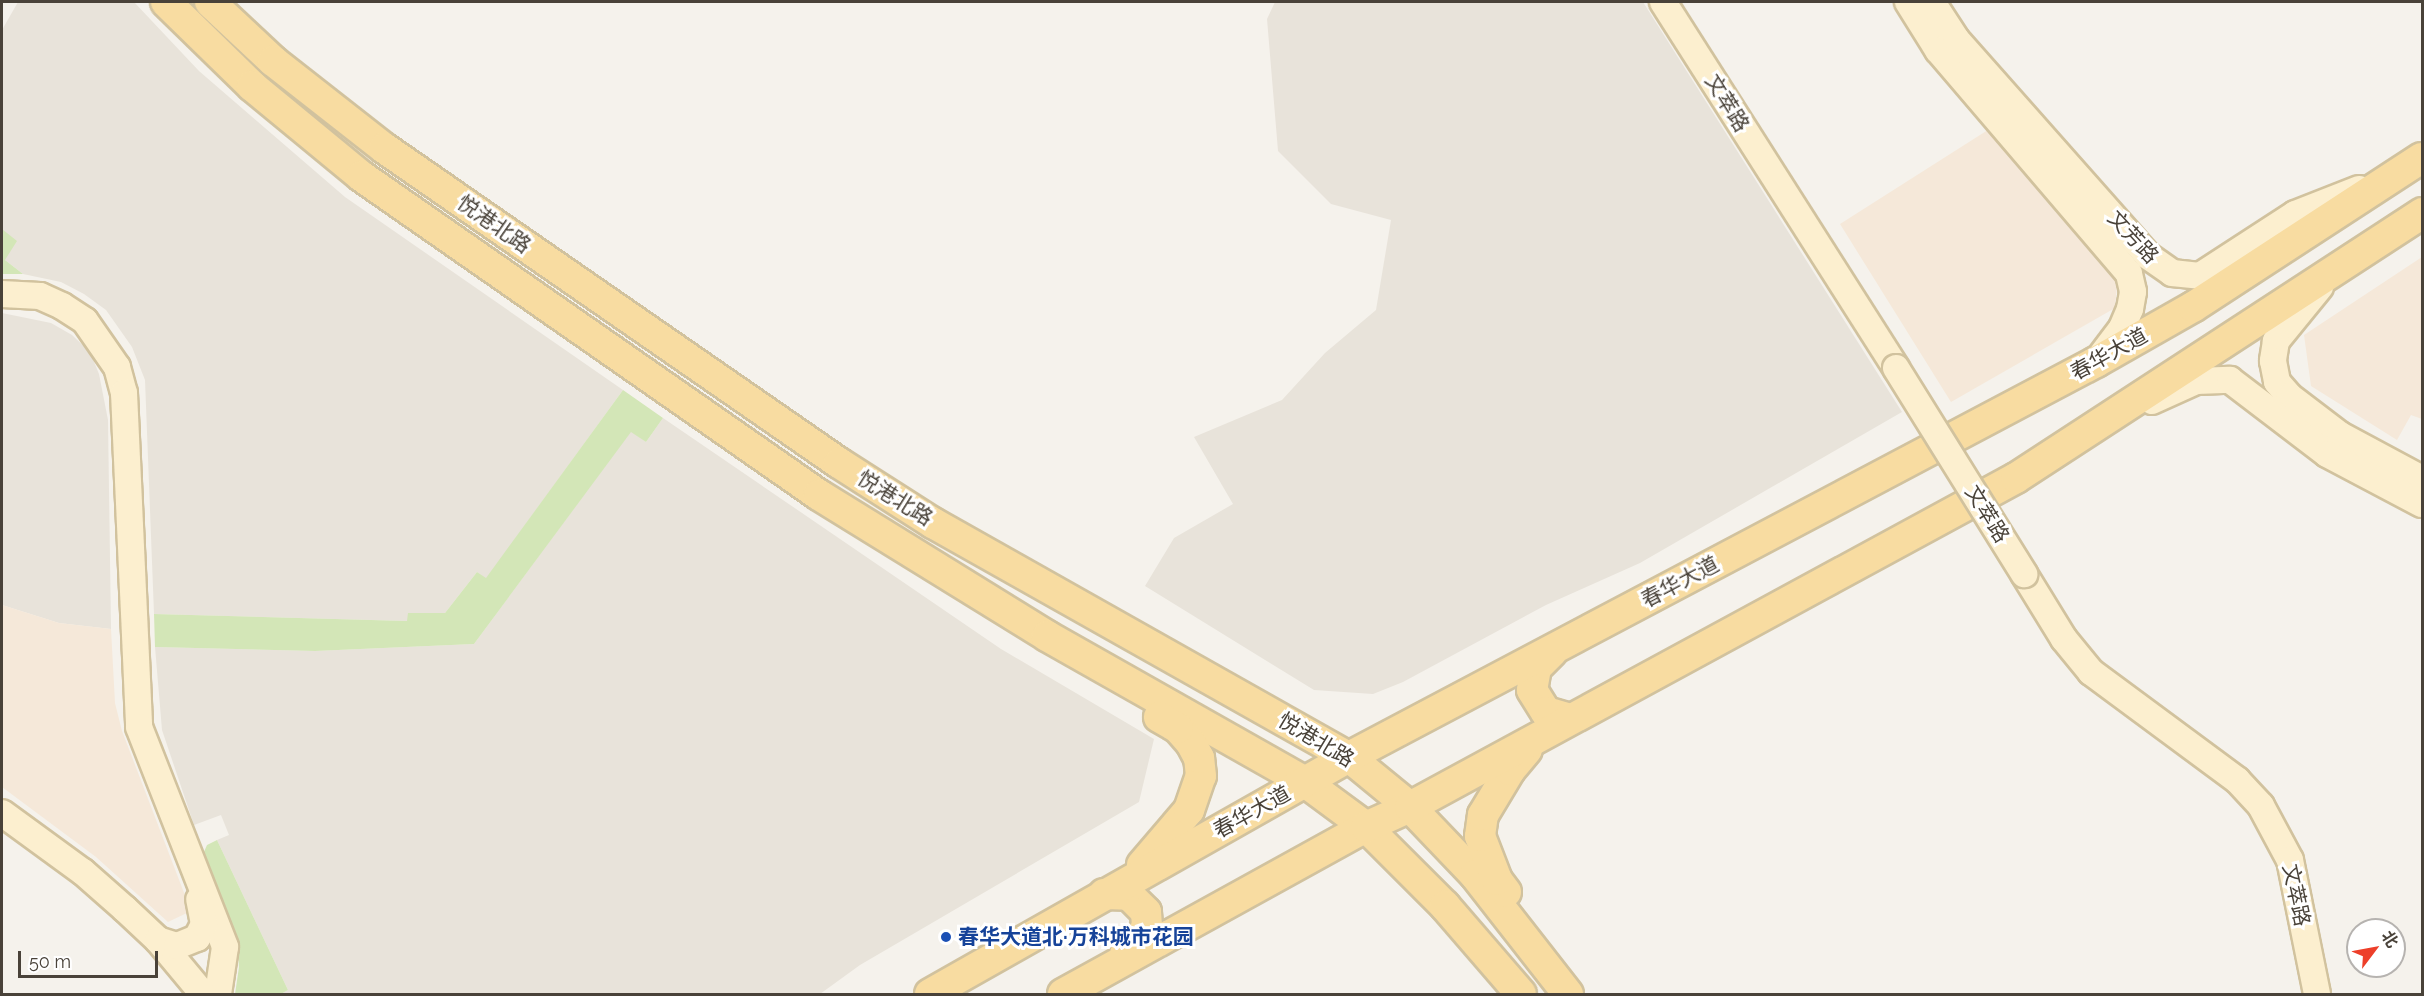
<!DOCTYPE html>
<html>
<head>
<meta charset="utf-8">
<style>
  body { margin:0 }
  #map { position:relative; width:2424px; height:996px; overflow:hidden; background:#f5f2ec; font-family:Raleway,"Noto Sans SC",sans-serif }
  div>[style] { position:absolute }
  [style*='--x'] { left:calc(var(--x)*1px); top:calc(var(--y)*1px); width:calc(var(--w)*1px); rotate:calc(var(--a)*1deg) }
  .residential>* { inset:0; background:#e8e3da }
  .commercial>* { inset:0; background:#f5e8d9 }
  .green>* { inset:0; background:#d3e6b7 }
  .roads { filter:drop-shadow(2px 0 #d1c29e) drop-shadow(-2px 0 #d1c29e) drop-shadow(0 2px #d1c29e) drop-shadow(0 -2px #d1c29e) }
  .secondary>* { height:26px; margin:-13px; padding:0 13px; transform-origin:13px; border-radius:13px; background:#fcefcf }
  .primary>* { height:30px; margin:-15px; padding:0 15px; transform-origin:15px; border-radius:15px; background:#f8dca1 }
  .bridges { filter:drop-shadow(2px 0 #d1c29e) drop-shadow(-2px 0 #d1c29e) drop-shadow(0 2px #d1c29e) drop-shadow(0 -2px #d1c29e) }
  .secondary-bridge>* { height:26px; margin:-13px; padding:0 13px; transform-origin:13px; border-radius:13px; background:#fcefcf }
  .dots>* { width:16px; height:16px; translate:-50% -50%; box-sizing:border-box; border:3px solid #fff; border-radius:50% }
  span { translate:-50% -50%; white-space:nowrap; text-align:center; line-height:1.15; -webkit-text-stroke:6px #fff; paint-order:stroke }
  .street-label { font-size:21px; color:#494239 }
  .transit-label { font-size:21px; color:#164399; font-weight:700 }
  .left { translate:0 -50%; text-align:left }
  .frame { position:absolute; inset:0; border:3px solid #494239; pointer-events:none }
  .north { position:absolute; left:2346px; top:918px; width:60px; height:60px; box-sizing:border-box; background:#fff; border:2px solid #b6b3b0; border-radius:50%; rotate:58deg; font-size:16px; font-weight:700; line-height:24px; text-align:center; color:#494239 }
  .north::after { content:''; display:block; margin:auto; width:21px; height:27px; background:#ed3f2a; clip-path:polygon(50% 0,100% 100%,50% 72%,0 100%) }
  .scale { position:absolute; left:18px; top:951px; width:140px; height:27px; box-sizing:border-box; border:3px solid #494239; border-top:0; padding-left:8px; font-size:18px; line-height:21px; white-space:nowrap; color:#494239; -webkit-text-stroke:4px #fff; paint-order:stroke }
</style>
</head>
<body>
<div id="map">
  <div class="residential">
    <div style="clip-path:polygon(18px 2px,134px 2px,199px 71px,345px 197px,623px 390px,486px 579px,477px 572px,445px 613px,408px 613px,408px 621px,154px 614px,145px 380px,132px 347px,106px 310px,84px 294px,61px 282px,23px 274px,5px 260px,2px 229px,2px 30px)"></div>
    <div style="clip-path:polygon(1275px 2px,1643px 2px,1902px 412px,1640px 563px,1546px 605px,1403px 682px,1373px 694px,1314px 690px,1145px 586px,1174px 538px,1233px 504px,1194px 437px,1282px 400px,1325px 353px,1376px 310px,1391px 220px,1331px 204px,1278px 151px,1267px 19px)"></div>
    <div style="clip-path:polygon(2px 313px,51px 323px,72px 335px,90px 352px,99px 374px,108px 420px,111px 629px,59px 623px,2px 605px)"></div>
    <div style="clip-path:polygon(663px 418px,1001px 649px,1154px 739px,1139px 802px,860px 965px,820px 994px,281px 994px,288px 990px,217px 840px,229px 835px,221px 815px,194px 825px,162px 730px,155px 647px,315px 651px,474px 644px,631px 431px,646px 442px)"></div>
  </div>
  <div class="commercial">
    <div style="clip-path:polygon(1991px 128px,2118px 275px,2115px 308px,1951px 402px,1840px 224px)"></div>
    <div style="clip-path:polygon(2422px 257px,2422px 419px,2411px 415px,2397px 440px,2311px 386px,2304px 335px)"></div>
    <div style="clip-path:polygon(2px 605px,59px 623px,111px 629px,115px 703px,122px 731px,191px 911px,168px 922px,96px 857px,2px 787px)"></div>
  </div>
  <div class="green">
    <div style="clip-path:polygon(2px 229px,17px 241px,5px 260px,23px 274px,2px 274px)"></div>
    <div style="clip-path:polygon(623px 390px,663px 418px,646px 442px,631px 432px,474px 644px,315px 651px,155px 647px,154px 614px,407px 621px,408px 613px,445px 613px,477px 572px,486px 578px)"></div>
    <div style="clip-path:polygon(217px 840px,288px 990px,281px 994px,235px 994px,239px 967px,237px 941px,203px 854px,207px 845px)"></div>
  </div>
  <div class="roads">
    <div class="secondary">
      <div style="--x:1663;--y:2;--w:434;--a:57.5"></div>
      <div style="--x:1908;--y:2;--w:57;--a:58"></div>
      <div style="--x:1938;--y:50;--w:294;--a:49.5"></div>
      <div style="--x:2129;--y:274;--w:18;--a:77"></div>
      <div style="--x:2133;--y:292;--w:17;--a:100"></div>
      <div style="--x:2130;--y:309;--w:21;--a:113"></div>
      <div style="--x:2122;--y:328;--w:39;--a:127"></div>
      <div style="--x:1932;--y:2;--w:44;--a:57"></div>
      <div style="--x:1956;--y:39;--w:290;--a:48.5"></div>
      <div style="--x:2148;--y:256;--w:29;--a:35"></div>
      <div style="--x:2172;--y:273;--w:28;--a:6"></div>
      <div style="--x:2200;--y:276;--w:113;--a:-33.1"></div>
      <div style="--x:2295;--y:214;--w:69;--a:-21.3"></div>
      <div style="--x:2320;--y:287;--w:70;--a:129.2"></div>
      <div style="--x:2276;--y:341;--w:20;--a:99"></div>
      <div style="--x:2273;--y:361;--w:21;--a:79"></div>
      <div style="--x:2277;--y:382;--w:18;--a:49"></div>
      <div style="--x:2289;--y:396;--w:64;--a:37.4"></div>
      <div style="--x:2340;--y:435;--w:93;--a:28.2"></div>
      <div style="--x:2;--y:294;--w:38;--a:3"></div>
      <div style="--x:40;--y:296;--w:24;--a:24"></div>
      <div style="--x:62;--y:306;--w:27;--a:33"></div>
      <div style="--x:85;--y:321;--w:56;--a:55.2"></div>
      <div style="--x:117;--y:367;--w:27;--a:75"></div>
      <div style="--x:124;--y:393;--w:334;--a:87.4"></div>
      <div style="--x:139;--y:727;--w:236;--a:68.6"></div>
      <div style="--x:225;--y:947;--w:48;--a:98.5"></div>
      <div style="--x:2152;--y:401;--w:48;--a:-24.4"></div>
      <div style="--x:2196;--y:381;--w:34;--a:-2"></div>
      <div style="--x:2230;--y:380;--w:122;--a:37.3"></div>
      <div style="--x:2327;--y:454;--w:107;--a:27.8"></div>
      <div style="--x:2024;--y:574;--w:76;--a:58.4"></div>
      <div style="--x:2064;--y:639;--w:43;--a:50.7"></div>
      <div style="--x:2091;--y:672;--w:182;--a:36.5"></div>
      <div style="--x:2237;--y:780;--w:35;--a:47"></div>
      <div style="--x:2261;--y:806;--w:61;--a:61.8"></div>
      <div style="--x:2290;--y:860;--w:137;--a:78.6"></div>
      <div style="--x:2;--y:813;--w:100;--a:36.1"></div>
      <div style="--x:83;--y:872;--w:56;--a:41.4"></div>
      <div style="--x:125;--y:909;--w:45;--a:43.2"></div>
      <div style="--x:158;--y:940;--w:70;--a:50.2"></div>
      <div style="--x:158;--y:940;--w:20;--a:18"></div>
      <div style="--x:177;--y:946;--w:22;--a:-22"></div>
      <div style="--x:197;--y:938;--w:16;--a:-63"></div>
      <div style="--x:204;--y:924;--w:25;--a:-101"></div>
    </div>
    <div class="primary">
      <div style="--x:166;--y:2;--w:120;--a:44.3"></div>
      <div style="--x:252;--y:86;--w:141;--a:39.5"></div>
      <div style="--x:361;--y:176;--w:558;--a:34.86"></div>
      <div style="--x:819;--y:495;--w:268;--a:31.7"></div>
      <div style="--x:1047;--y:636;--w:296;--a:29.5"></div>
      <div style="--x:1305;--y:782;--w:76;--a:36.4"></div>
      <div style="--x:1366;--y:827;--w:112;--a:45"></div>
      <div style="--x:1445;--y:906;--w:116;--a:49.2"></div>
      <div style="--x:210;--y:2;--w:86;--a:43.1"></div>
      <div style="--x:273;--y:61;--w:141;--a:38.1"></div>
      <div style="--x:384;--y:148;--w:553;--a:34.7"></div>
      <div style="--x:839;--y:463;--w:112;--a:32.6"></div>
      <div style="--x:933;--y:523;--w:477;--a:29.4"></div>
      <div style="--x:1349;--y:757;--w:79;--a:39.3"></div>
      <div style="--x:1410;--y:807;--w:94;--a:46.3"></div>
      <div style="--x:1475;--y:875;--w:151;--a:52"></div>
      <div style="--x:1552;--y:652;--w:23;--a:135"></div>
      <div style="--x:1536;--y:668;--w:22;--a:100"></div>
      <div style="--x:1532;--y:690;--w:26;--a:58"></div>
      <div style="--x:1546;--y:712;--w:25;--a:16"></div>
      <div style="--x:1142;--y:865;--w:72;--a:-49.5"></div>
      <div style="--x:1189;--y:810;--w:36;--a:-71"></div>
      <div style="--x:1201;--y:776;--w:18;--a:-96"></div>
      <div style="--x:1199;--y:758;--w:17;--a:-118"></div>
      <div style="--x:1191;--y:743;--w:20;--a:-131"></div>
      <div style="--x:1178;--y:728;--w:22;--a:-150"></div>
      <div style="--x:1506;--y:892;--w:15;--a:-127"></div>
      <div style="--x:1497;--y:880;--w:47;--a:-111.1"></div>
      <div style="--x:1480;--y:836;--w:21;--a:-82"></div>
      <div style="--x:1483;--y:815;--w:52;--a:-59"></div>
      <div style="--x:1510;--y:770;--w:26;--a:-50"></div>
      <div style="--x:1104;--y:894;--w:25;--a:2"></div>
      <div style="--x:1129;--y:895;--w:24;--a:45"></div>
      <div style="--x:1146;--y:912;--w:14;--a:86"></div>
      <div style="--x:1147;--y:926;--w:17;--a:118"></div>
      <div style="--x:1139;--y:941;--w:18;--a:139"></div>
      <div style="--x:930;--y:994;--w:481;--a:-29.5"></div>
      <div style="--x:1349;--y:757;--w:845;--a:-27.87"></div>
      <div style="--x:2096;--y:362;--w:112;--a:-29.6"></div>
      <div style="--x:2193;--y:307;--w:273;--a:-33.1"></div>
      <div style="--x:1063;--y:994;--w:346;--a:-28.9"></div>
      <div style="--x:1366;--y:827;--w:48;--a:-24.4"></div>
      <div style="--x:1410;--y:807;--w:690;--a:-28.5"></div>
      <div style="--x:2016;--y:478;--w:485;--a:-33.1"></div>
    </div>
  </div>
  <div class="bridges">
    <div class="secondary-bridge">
      <div style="--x:1896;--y:368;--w:243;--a:58.1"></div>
    </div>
  </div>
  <div class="dots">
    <div style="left:946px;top:937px;background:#1a4fb4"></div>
  </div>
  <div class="street-label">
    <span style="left:1727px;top:103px;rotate:58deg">文萃路</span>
    <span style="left:494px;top:224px;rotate:35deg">悦港北路</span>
    <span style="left:2133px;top:237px;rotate:47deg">文芳路</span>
    <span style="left:2109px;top:354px;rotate:-29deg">春华大道</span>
    <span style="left:895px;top:498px;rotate:32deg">悦港北路</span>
    <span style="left:1987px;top:514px;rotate:58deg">文萃路</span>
    <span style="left:1680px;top:582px;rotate:-28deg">春华大道</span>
    <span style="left:1316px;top:740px;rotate:31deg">悦港北路</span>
    <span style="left:1252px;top:812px;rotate:-29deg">春华大道</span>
    <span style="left:2296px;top:895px;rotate:78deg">文萃路</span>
  </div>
  <div class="transit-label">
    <span class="left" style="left:958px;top:937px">春华大道北·万科城市花园</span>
  </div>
  <div class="frame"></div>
  <div class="north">北</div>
  <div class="scale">50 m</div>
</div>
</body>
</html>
